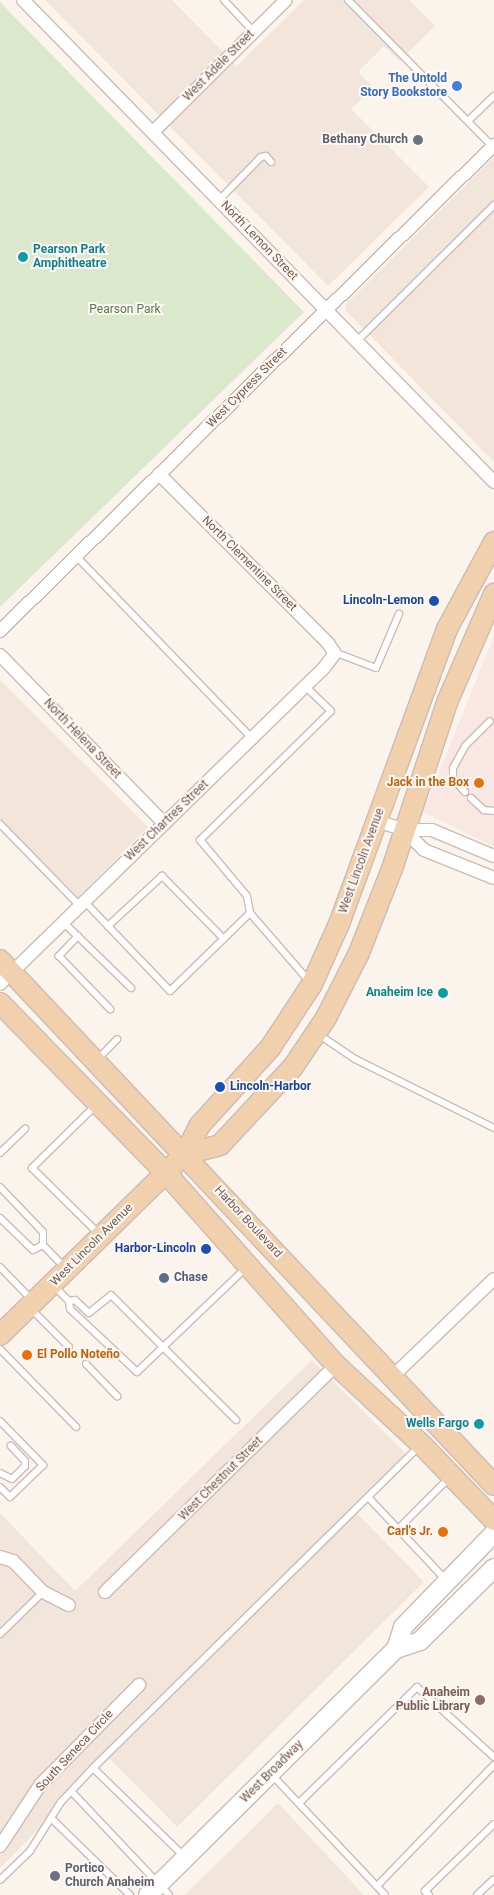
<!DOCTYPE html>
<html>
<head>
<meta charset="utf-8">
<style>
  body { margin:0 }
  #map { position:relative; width:494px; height:1895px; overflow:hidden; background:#fbf4ed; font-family:Roboto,sans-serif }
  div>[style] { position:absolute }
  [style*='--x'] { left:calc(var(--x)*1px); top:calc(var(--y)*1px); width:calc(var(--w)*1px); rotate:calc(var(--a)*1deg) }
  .residential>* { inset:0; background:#f2e5dc }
  .commercial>* { inset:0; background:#f9e7e3 }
  .green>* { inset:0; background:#dbe8cc }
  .roads { filter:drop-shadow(1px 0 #ccbcb4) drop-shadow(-1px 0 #ccbcb4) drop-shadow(0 1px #ccbcb4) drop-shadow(0 -1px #ccbcb4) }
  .service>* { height:6px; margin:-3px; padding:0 3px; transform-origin:3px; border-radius:3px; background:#fff }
  .minor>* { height:12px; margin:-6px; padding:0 6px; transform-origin:6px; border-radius:6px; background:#fff }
  .secondary>* { height:18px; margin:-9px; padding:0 9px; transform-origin:9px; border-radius:9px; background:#fff }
  .primary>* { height:20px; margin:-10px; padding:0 10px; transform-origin:10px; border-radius:10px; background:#f1d0ae }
  .dots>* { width:14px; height:14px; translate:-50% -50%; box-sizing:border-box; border:2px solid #fef8f4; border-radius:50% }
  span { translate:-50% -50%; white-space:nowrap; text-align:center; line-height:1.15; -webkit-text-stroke:4px #fef8f4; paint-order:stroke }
  .street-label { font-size:12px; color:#745a52 }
  .shop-label { font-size:12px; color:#366cbe; font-weight:700 }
  .right { translate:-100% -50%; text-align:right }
  .worship-label { font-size:12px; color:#5b616d; font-weight:700 }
  .left { translate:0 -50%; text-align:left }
  .culture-label { font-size:12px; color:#0d838f; font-weight:700 }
  .park-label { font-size:12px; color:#5e784b }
  .transit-label { font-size:12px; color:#164399; font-weight:700 }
  .food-label { font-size:12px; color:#c56008; font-weight:700 }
  .service-label { font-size:12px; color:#4e5e75; font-weight:700 }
  .education-label { font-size:12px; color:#785e54; font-weight:700 }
</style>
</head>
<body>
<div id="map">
  <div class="residential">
    <div style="clip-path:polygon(45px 0,172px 0,237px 66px,304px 0,409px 0,435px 26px,399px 61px,384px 46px,358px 72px,373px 87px,351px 109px,429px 187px,328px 286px)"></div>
    <div style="clip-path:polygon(494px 157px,494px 462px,345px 310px,346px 304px)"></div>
    <div style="clip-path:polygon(0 680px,148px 827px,78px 897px,0 819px)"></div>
    <div style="clip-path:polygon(312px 1360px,406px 1454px,351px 1507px,424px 1582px,177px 1827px,109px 1758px,0 1868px,0 1513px,75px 1591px)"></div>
    <div style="clip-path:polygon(278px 1803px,364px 1895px,185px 1895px)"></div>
  </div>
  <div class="commercial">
    <div style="clip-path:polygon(494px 636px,494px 847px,423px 812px)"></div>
  </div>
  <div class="green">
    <div style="clip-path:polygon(0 2px,304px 312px,0 607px)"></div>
  </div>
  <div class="roads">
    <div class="service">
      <div style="--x:224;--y:0;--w:44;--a:46.8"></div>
      <div style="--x:348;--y:0;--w:205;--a:45.4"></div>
      <div style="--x:468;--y:121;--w:36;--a:-44"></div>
      <div style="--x:219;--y:200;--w:60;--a:-45.7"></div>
      <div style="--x:261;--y:157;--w:5;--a:-11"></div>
      <div style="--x:266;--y:156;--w:8;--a:50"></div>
      <div style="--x:357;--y:341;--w:193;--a:-44.8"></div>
      <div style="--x:76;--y:556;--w:253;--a:46"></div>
      <div style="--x:334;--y:652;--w:45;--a:20.9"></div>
      <div style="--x:376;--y:668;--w:59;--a:-66.9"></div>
      <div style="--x:305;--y:686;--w:36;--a:44"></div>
      <div style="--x:331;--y:711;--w:184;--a:135.4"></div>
      <div style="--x:200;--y:840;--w:73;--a:50"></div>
      <div style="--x:247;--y:896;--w:17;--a:80"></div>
      <div style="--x:250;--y:913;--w:90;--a:49.1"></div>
      <div style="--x:465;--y:792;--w:18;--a:-131"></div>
      <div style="--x:453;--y:778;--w:10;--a:-90"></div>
      <div style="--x:453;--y:768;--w:25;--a:-61"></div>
      <div style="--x:465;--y:746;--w:35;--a:-45"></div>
      <div style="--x:471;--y:798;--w:18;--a:43"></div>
      <div style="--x:484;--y:810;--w:10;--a:6"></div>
      <div style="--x:0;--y:824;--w:115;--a:45.7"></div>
      <div style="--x:85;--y:902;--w:123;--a:46.3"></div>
      <div style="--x:170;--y:991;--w:112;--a:-44.3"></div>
      <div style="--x:63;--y:922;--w:95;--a:44.1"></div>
      <div style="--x:108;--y:926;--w:74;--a:-42.8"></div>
      <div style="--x:162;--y:876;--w:88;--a:45.5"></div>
      <div style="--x:78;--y:936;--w:28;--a:134"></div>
      <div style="--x:59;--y:956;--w:74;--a:46.1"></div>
      <div style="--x:318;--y:1034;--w:45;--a:34"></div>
      <div style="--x:355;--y:1059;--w:155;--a:26.4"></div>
      <div style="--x:97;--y:1060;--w:29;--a:-46"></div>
      <div style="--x:96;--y:1105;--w:90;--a:135.5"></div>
      <div style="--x:32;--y:1168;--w:95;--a:44.6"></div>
      <div style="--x:0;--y:1153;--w:35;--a:-44"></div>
      <div style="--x:0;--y:1187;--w:62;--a:46.3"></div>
      <div style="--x:43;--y:1232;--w:13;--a:90"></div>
      <div style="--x:0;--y:1218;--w:46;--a:44.1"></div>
      <div style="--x:33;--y:1250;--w:11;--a:-27"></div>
      <div style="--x:43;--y:1245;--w:30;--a:46"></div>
      <div style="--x:0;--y:1267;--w:46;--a:45.9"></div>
      <div style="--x:53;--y:1285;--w:23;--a:45"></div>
      <div style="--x:69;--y:1301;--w:8;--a:83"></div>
      <div style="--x:70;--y:1309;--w:92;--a:43.2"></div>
      <div style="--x:137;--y:1372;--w:151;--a:-43.7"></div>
      <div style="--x:69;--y:1301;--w:6;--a:-9"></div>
      <div style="--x:75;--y:1300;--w:19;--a:43"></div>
      <div style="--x:89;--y:1313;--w:28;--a:-39"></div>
      <div style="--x:111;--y:1295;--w:177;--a:45"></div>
      <div style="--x:30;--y:1308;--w:55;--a:45"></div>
      <div style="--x:0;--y:1349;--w:109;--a:45.7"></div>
      <div style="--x:86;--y:1364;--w:45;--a:45.9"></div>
      <div style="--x:0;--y:1421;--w:62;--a:45.7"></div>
      <div style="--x:43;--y:1465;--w:46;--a:135.9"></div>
      <div style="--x:10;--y:1497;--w:14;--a:-135"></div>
      <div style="--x:0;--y:1473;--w:13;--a:27"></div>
      <div style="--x:12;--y:1479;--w:18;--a:-45"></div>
      <div style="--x:25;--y:1466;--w:5;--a:-90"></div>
      <div style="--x:25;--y:1461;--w:21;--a:-133"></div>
      <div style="--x:368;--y:1497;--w:114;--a:46.8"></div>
      <div style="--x:398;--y:1529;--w:74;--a:-45"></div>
      <div style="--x:0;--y:1634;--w:60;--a:-44.3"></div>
      <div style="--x:93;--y:1768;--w:128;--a:44.1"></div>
      <div style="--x:271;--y:1774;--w:166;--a:46.7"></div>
      <div style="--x:72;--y:1792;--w:141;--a:46.7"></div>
      <div style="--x:299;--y:1803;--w:165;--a:-44.5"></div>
      <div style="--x:417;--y:1687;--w:104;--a:42.3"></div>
      <div style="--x:52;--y:1819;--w:109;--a:44.3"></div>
      <div style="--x:0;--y:1880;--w:42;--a:-44"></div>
      <div style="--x:30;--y:1851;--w:58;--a:-57.7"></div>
      <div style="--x:61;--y:1802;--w:47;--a:-46.7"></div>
      <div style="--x:93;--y:1768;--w:458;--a:-44.6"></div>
      <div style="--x:377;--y:1886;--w:168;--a:-46"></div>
      <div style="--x:429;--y:1895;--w:6;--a:-135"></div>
      <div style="--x:425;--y:1891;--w:96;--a:-44.2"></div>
      <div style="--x:477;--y:1895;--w:23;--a:-43"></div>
    </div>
    <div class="minor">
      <div style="--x:23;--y:0;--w:674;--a:45.66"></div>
      <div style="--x:153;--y:132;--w:187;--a:-44.8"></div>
      <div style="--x:0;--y:631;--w:693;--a:-44.53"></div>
      <div style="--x:0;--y:655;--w:235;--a:45.7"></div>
      <div style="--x:377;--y:821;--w:28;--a:18"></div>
      <div style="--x:404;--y:830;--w:28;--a:0"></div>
      <div style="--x:432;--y:830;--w:67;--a:22.8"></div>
      <div style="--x:404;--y:830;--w:28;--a:45"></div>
      <div style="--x:424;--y:850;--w:75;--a:21.8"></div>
      <div style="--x:0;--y:984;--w:451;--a:-44.3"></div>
      <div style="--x:323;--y:669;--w:16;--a:-52"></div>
      <div style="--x:333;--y:656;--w:4;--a:-76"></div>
      <div style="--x:334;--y:652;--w:11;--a:-124"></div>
      <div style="--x:328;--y:643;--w:239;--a:-135"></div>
      <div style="--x:392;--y:1377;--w:141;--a:-43.9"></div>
      <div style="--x:0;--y:1557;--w:14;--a:17"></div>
      <div style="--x:13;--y:1561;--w:43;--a:45.9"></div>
      <div style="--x:43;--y:1592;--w:29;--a:27"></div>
      <div style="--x:105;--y:1592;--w:324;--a:-44.5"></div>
      <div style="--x:0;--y:1846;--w:73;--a:-56.7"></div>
      <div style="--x:40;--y:1785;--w:141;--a:-45.3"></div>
    </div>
    <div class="secondary">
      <div style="--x:396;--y:1649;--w:23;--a:-72"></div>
      <div style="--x:403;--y:1627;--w:131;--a:-45.9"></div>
      <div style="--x:148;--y:1895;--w:349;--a:-44.8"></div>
      <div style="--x:396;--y:1649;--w:25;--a:-18"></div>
      <div style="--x:420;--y:1641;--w:104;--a:-44.6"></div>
    </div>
    <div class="primary">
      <div style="--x:0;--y:960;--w:721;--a:46.74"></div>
      <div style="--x:0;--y:1003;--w:236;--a:45.7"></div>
      <div style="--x:165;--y:1172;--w:258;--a:48.5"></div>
      <div style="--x:336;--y:1365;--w:116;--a:42.9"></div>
      <div style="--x:421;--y:1444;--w:105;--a:46.2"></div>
      <div style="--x:185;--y:1154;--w:36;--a:-14"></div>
      <div style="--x:220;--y:1145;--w:107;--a:-46.9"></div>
      <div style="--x:293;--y:1067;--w:59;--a:-56"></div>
      <div style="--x:326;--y:1018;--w:73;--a:-63.1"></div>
      <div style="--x:359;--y:953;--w:90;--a:-68.6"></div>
      <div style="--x:392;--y:869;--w:178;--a:-71.7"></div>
      <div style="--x:448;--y:700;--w:116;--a:-66.5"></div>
      <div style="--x:0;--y:1335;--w:259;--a:-44.4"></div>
      <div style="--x:185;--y:1154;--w:33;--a:-63"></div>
      <div style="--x:200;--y:1125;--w:104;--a:-47.7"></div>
      <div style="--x:270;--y:1048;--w:77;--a:-56.7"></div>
      <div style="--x:312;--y:984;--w:66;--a:-65.8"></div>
      <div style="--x:339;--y:924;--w:314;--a:-69.9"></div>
      <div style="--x:447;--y:629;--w:99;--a:-61.6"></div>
    </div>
  </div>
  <div class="dots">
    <div style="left:457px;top:86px;background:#3f7fe0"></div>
    <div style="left:418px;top:140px;background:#6b7280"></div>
    <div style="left:23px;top:257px;background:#0f9aa8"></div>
    <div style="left:434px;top:601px;background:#1a4fb4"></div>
    <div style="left:479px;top:783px;background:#e8710a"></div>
    <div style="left:443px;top:993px;background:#0f9aa8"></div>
    <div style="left:220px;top:1087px;background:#1a4fb4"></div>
    <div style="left:206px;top:1249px;background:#1a4fb4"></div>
    <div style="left:164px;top:1278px;background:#5c6f8a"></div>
    <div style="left:27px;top:1355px;background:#e8710a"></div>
    <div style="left:479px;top:1424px;background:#0f9aa8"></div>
    <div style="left:443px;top:1532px;background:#e8710a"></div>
    <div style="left:480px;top:1700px;background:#8d6e63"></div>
    <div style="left:55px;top:1876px;background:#6b7280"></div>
  </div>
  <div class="street-label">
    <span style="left:219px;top:66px;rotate:-45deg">West Adele Street</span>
    <span style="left:259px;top:241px;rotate:46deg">North Lemon Street</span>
    <span style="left:247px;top:388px;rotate:-45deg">West Cypress Street</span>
    <span style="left:249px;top:564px;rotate:45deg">North Clementine Street</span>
    <span style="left:82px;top:739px;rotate:46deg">North Helena Street</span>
    <span style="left:167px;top:821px;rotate:-44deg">West Chartres Street</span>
    <span style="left:362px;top:861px;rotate:-70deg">West Lincoln Avenue</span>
    <span style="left:248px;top:1222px;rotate:47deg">Harbor Boulevard</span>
    <span style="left:92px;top:1245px;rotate:-45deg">West Lincoln Avenue</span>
    <span style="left:221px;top:1479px;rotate:-45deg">West Chestnut Street</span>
    <span style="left:75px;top:1751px;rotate:-47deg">South Seneca Circle</span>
    <span style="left:272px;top:1772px;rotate:-45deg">West Broadway</span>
  </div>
  <div class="shop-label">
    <span class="right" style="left:447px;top:86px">The Untold<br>Story Bookstore</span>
  </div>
  <div class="worship-label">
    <span class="right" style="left:408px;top:140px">Bethany Church</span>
    <span class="left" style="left:65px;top:1876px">Portico<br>Church Anaheim</span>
  </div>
  <div class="culture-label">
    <span class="left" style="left:33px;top:257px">Pearson Park<br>Amphitheatre</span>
    <span class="right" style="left:433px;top:993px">Anaheim Ice</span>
    <span class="right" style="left:469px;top:1424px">Wells Fargo</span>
  </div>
  <div class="park-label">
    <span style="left:125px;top:310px">Pearson Park</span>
  </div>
  <div class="transit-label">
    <span class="right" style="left:424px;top:601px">Lincoln-Lemon</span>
    <span class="left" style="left:230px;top:1087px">Lincoln-Harbor</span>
    <span class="right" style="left:196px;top:1249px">Harbor-Lincoln</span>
  </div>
  <div class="food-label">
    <span class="right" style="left:469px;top:783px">Jack in the Box</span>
    <span class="left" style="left:37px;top:1355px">El Pollo Noteño</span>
    <span class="right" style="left:433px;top:1532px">Carl's Jr.</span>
  </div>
  <div class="service-label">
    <span class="left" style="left:174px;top:1278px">Chase</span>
  </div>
  <div class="education-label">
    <span class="right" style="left:470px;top:1700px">Anaheim<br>Public Library</span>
  </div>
</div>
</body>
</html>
